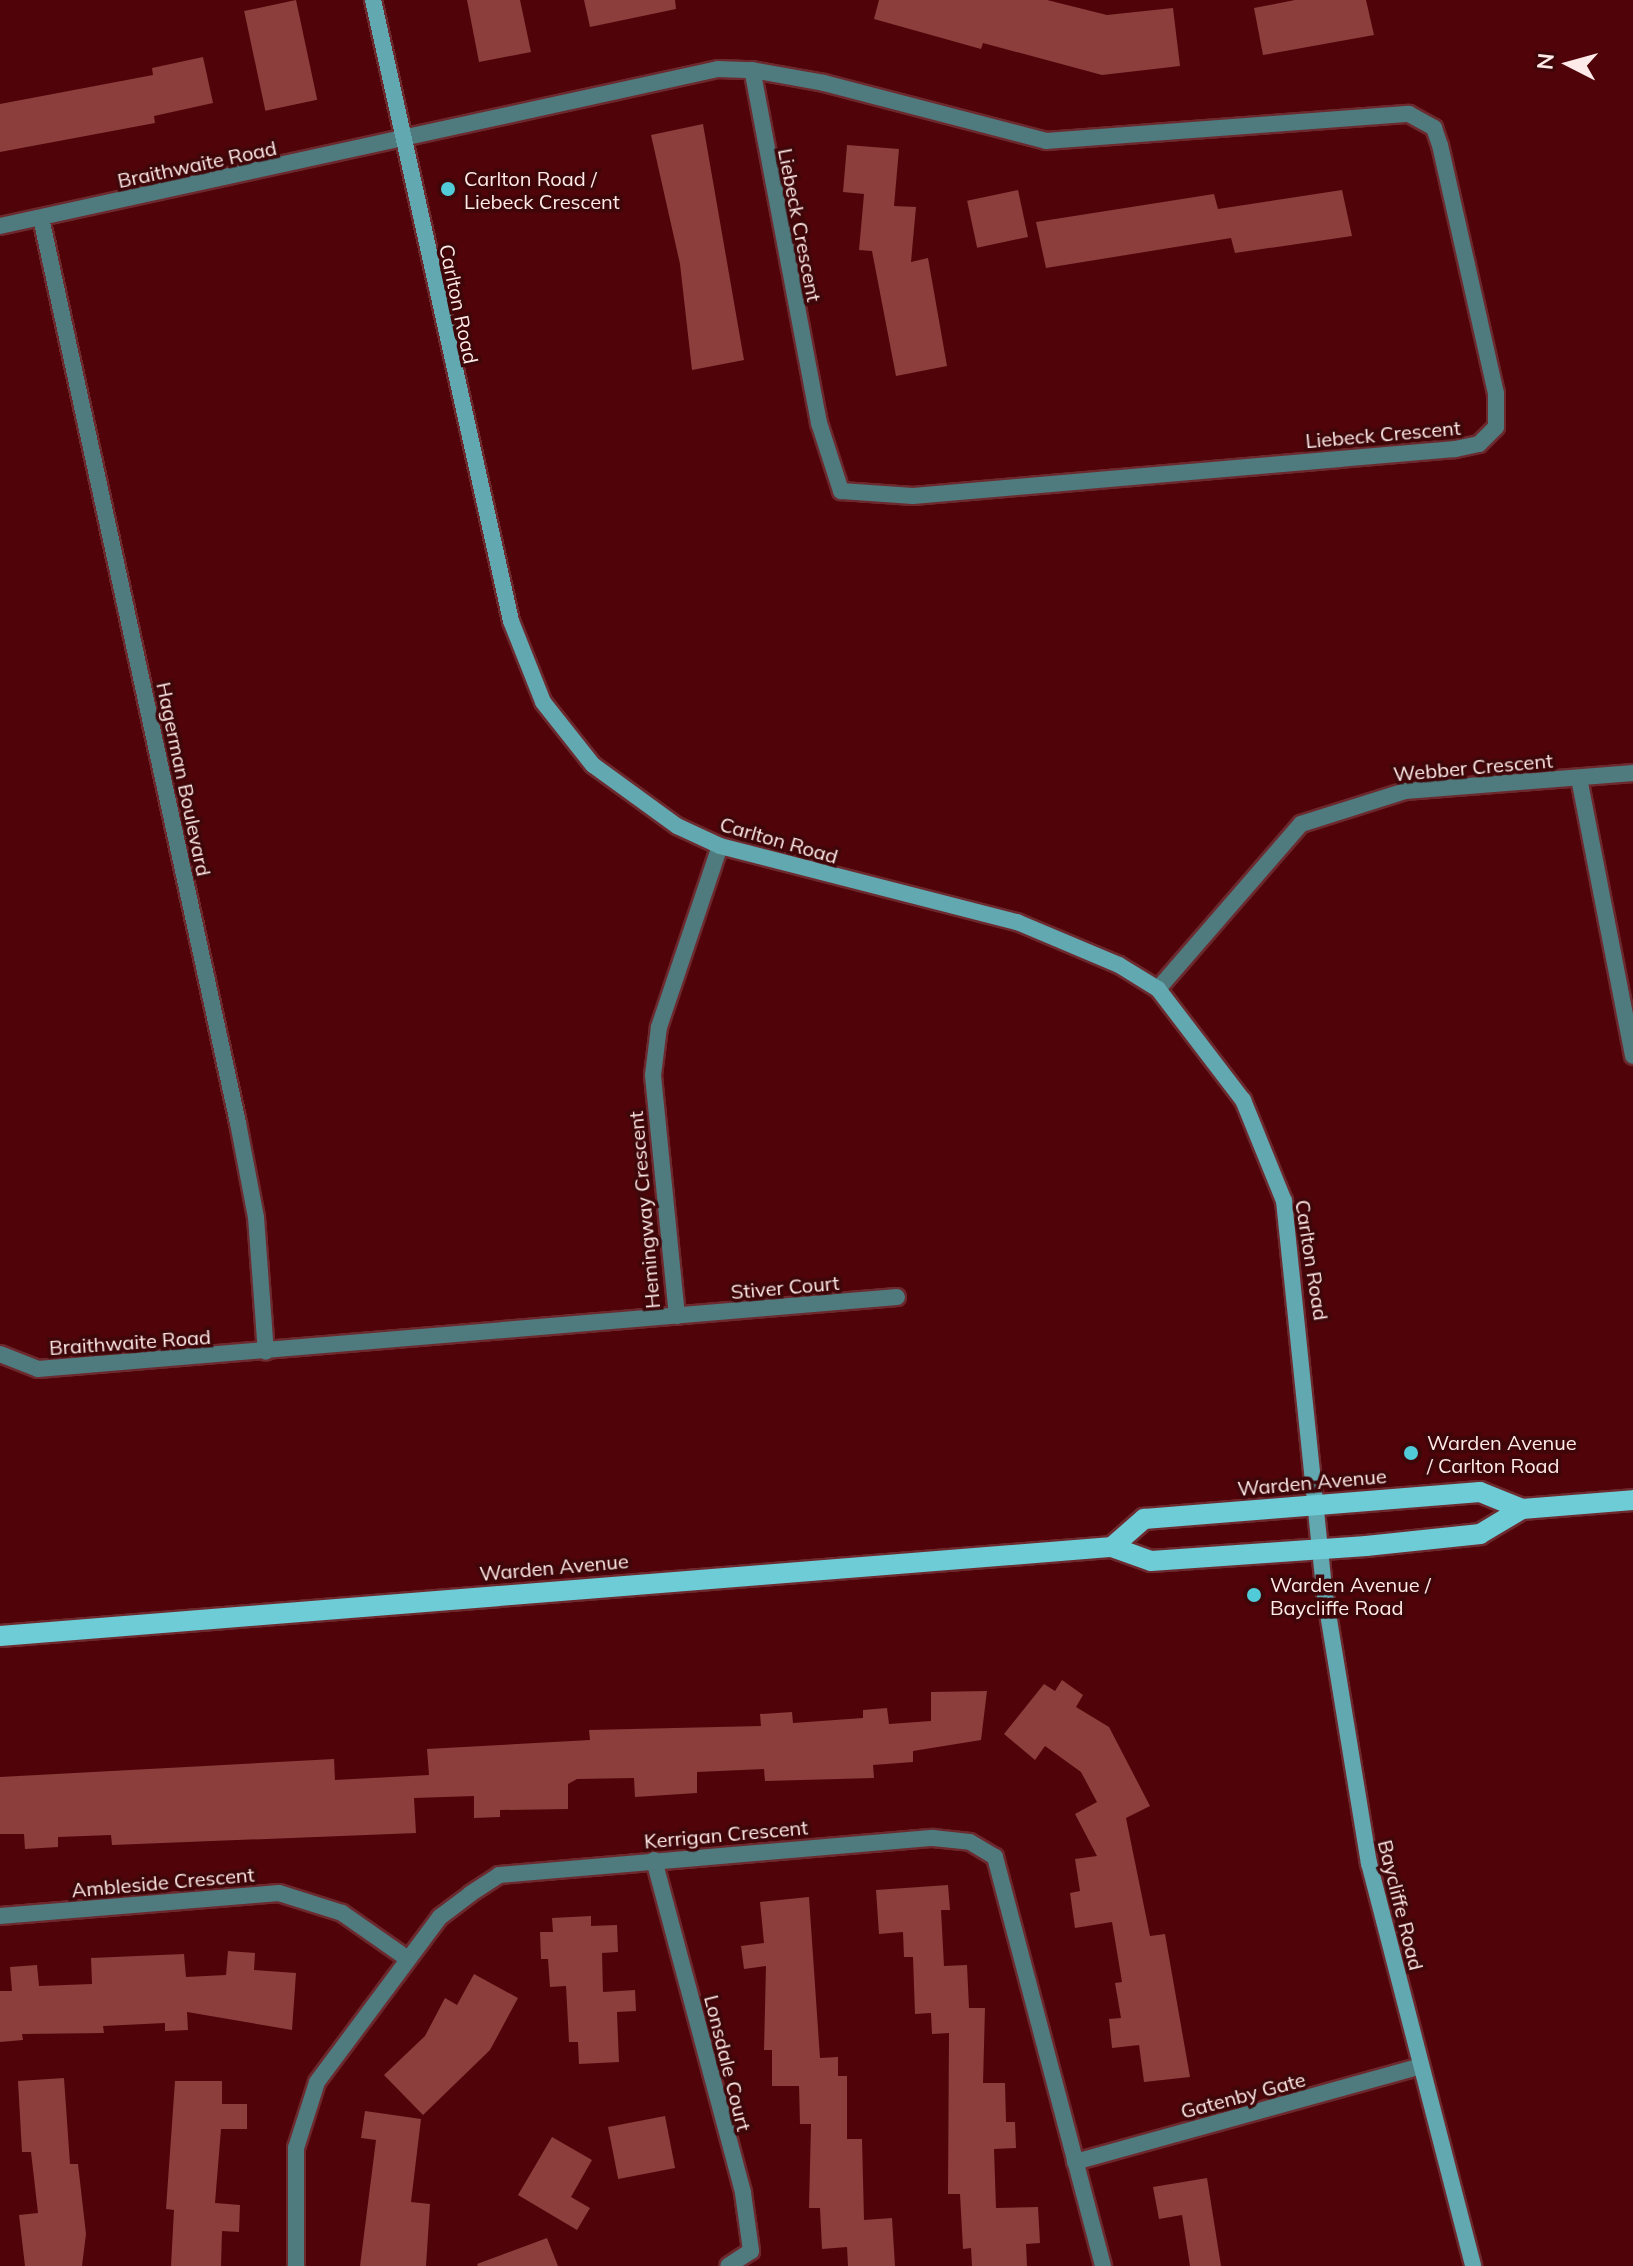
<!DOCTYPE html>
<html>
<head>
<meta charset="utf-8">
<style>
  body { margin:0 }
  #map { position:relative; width:1633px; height:2266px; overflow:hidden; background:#50040a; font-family:Mulish,sans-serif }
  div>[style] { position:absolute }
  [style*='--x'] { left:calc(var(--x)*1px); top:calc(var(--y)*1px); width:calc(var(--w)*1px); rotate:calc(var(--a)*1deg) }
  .building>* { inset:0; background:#8b3e3b; transform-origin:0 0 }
  .roads { filter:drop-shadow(2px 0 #6c292e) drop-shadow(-2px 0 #6c292e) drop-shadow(0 2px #6c292e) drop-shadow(0 -2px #6c292e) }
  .street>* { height:16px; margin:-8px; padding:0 8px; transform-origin:8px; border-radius:8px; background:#4f7a7e }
  .secondary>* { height:16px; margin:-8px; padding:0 8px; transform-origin:8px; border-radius:8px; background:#61a8b0 }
  .primary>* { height:20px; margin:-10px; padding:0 10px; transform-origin:10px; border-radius:10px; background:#6eccd6 }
  .dots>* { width:22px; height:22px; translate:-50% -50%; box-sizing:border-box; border:4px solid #3e0608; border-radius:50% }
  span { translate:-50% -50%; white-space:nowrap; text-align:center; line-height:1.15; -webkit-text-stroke:7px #3e0608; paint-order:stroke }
  .street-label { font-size:20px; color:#feebe9 }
  .poi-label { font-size:20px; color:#feebe9 }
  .left { translate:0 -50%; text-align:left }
  .north { position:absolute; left:1529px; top:24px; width:80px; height:80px; -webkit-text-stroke:6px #3e0608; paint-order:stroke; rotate:276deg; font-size:22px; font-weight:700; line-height:32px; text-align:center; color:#feebe9 }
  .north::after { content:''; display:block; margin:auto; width:28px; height:36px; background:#feebe9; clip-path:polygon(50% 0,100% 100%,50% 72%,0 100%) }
</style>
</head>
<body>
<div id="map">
  <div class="building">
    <div style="left:296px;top:0;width:102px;height:53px;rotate:78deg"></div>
    <div style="clip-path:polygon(467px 0,520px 0,531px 52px,479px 62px)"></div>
    <div style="clip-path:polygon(584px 0,675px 0,676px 9px,590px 27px)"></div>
    <div style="clip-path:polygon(879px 0,1047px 0,1107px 15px,1173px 8px,1180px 66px,1102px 75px,983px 43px,981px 49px,874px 19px)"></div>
    <div style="clip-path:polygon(1295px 0,1366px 0,1374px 35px,1263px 55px,1254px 8px)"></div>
    <div style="clip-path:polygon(203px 57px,213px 103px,154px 116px,155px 123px,0 152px,0 104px,153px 75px,152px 68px)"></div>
    <div style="clip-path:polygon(703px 124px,744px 360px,692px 370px,680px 264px,651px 135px)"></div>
    <div style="clip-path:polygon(847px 145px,899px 149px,894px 206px,916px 207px,911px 262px,928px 258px,947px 366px,896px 376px,872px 251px,859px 250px,864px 194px,843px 192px)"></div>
    <div style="left:1018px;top:190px;width:48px;height:52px;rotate:78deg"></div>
    <div style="clip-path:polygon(1342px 190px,1352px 236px,1235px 253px,1231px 238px,1046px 268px,1036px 222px,1214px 194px,1218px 209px)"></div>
    <div style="clip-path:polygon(1062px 1680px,1083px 1695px,1076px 1707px,1109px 1727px,1150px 1806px,1126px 1818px,1150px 1936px,1165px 1934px,1190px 2077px,1144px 2082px,1139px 2045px,1112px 2048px,1109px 2019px,1121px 2018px,1115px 1983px,1122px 1982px,1112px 1922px,1075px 1928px,1070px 1893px,1080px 1891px,1075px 1859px,1097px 1856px,1075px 1814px,1097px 1802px,1081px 1772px,1045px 1746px,1035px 1760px,1004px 1734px,1044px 1684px,1055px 1691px)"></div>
    <div style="clip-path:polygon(987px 1691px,981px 1740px,913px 1751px,913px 1762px,873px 1765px,874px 1778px,765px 1781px,764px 1769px,697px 1772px,697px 1793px,635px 1797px,634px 1778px,577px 1779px,568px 1784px,568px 1809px,500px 1810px,500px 1817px,474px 1818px,474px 1796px,414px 1798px,416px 1833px,112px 1845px,111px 1835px,58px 1837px,58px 1847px,25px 1849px,24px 1834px,0 1834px,0 1777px,334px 1759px,335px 1780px,429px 1775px,427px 1749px,590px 1740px,589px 1730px,761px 1726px,760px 1714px,792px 1712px,793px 1723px,863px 1718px,863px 1710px,887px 1708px,889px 1724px,931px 1721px,931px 1692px)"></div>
    <div style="clip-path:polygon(948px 1885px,950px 1910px,941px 1910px,944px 1966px,967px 1965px,969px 2008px,985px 2008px,983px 2083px,1005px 2083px,1006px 2122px,1015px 2122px,1016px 2148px,994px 2149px,996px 2208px,1038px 2207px,1040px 2243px,1026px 2244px,1027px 2266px,972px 2266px,971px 2248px,963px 2249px,960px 2194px,948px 2194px,949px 2033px,932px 2034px,931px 2013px,915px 2014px,913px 1957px,904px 1957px,903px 1932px,879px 1934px,876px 1890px)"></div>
    <div style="clip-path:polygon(809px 1897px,820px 2058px,838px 2057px,838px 2076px,847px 2076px,847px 2139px,862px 2139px,864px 2220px,892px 2218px,895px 2266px,848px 2266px,847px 2247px,822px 2249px,820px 2208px,809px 2208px,811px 2124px,800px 2124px,799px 2086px,772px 2086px,772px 2050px,764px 2050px,766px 1966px,744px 1969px,741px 1946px,764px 1943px,760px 1902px)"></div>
    <div style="clip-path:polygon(591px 1916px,591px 1926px,617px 1925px,618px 1952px,602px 1953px,603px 1992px,635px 1990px,636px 2011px,617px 2012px,619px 2062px,579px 2064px,578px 2042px,569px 2042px,566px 1986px,550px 1987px,548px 1959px,541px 1959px,540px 1932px,553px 1932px,552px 1918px)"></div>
    <div style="clip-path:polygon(228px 1951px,255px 1953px,254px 1970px,296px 1973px,292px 2030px,187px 2012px,188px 2030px,165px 2031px,165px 2023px,103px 2026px,104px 2033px,22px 2034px,23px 2040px,0 2042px,0 1991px,12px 1991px,10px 1967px,37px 1965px,39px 1986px,92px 1984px,91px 1958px,184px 1954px,186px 1977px,226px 1975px)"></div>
    <div style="clip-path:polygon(474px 1974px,518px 1998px,490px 2050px,423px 2115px,384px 2075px,425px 2036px,445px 1998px,457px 2005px)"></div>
    <div style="clip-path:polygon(64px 2078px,70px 2164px,78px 2164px,86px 2234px,82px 2266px,25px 2266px,19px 2215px,38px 2213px,31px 2152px,22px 2152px,18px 2081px)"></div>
    <div style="clip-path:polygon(175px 2081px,222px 2081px,222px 2104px,247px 2104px,247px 2129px,221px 2129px,215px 2203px,240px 2205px,239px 2232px,222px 2231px,221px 2266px,171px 2266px,174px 2210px,166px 2209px)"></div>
    <div style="clip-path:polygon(365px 2111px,421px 2119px,411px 2202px,430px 2204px,426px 2266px,360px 2266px,376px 2140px,361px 2138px)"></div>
    <div style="left:665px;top:2116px;width:53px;height:58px;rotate:79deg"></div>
    <div style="clip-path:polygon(552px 2137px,592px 2160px,571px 2197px,590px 2208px,577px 2230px,518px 2195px)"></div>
    <div style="clip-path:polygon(1207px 2178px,1221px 2266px,1190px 2266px,1182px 2215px,1159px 2219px,1153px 2187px)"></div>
    <div style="clip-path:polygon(547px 2238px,558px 2266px,478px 2266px,477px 2264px)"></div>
  </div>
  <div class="roads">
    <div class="street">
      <div style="--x:41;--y:218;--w:926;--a:77.72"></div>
      <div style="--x:238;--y:1123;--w:96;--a:79.2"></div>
      <div style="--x:256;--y:1217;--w:135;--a:85.8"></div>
      <div style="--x:0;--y:226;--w:735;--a:-12.33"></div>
      <div style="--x:718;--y:69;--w:34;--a:2"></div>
      <div style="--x:752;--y:70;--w:73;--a:10.2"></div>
      <div style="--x:824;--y:83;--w:229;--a:14.6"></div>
      <div style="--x:1046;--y:141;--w:364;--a:-4.3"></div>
      <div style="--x:1409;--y:114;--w:29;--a:29"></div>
      <div style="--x:1434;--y:128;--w:18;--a:71"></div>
      <div style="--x:1440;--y:145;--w:254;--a:77.3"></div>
      <div style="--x:1496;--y:393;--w:34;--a:90"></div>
      <div style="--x:1496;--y:427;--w:24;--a:135"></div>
      <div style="--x:1479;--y:444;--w:25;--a:168"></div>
      <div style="--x:1455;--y:449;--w:544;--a:175.04"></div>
      <div style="--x:913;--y:496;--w:72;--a:-176"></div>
      <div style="--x:841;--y:491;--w:71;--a:-107.9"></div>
      <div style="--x:819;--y:423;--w:359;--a:-100.7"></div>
      <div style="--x:1579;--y:778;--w:283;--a:79"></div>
      <div style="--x:1158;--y:989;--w:218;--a:-49.1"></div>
      <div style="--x:1301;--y:824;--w:109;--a:-17.6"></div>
      <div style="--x:1405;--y:791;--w:229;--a:-4.5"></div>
      <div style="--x:677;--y:1316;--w:242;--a:-95.7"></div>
      <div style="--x:653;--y:1075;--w:48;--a:-82.9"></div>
      <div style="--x:659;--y:1027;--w:191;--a:-71.4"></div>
      <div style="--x:0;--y:1354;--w:41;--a:21.5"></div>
      <div style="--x:38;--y:1369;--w:862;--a:-4.79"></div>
      <div style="--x:654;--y:1860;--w:345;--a:75"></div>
      <div style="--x:743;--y:2193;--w:59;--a:82.1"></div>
      <div style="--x:751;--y:2251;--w:27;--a:147"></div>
      <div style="--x:0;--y:1916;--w:280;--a:-4.7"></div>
      <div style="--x:279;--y:1893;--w:66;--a:17.6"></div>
      <div style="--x:342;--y:1913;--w:80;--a:34.9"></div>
      <div style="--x:1075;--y:2162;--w:359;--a:-15.5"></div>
      <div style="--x:296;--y:2266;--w:118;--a:-90"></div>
      <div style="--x:296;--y:2148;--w:69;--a:-72.3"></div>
      <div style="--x:317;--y:2082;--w:206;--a:-53.3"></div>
      <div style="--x:440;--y:1917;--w:38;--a:-37"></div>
      <div style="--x:470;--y:1894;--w:35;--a:-33"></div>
      <div style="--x:499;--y:1875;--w:436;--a:-4.9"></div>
      <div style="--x:933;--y:1838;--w:37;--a:6"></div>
      <div style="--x:970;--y:1842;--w:29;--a:31"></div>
      <div style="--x:995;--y:1857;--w:423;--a:75.2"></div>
    </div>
    <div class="secondary">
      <div style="--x:373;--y:0;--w:636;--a:77.47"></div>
      <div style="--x:511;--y:621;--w:87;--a:68.4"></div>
      <div style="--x:543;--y:702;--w:80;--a:51.6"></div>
      <div style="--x:593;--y:765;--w:104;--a:36"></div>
      <div style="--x:677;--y:826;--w:47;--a:24.9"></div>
      <div style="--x:720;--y:846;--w:307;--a:14.4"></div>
      <div style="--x:1017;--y:922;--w:111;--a:22.9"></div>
      <div style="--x:1119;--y:965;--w:46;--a:31.6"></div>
      <div style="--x:1158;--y:989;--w:140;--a:52.6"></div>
      <div style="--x:1243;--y:1100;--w:109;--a:67.9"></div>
      <div style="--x:1284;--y:1201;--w:390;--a:84.1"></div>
      <div style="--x:1324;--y:1589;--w:278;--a:80.7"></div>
      <div style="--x:1369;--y:1863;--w:416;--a:75.5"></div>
    </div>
    <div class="primary">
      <div style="--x:1112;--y:1547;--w:43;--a:-41.2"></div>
      <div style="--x:1144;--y:1519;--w:337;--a:-4.6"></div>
      <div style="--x:1480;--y:1492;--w:45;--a:22"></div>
      <div style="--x:1522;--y:1509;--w:111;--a:-4.6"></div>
      <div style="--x:0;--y:1636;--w:1116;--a:-4.58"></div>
      <div style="--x:1112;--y:1547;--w:41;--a:19.7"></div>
      <div style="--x:1151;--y:1561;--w:216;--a:-4"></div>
      <div style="--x:1366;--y:1546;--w:115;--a:-6"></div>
      <div style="--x:1480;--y:1534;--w:49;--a:-30.8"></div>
    </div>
  </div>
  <div class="dots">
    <div style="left:448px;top:189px;background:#52cbd8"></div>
    <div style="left:1411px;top:1453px;background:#52cbd8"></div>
    <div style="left:1254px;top:1595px;background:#52cbd8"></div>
  </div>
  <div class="street-label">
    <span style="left:197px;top:164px;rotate:-12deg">Braithwaite Road</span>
    <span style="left:800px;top:225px;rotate:79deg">Liebeck Crescent</span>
    <span style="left:459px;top:304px;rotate:78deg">Carlton Road</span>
    <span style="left:1383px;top:434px;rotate:-5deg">Liebeck Crescent</span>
    <span style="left:1473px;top:767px;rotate:-5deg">Webber Crescent</span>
    <span style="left:184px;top:779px;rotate:78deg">Hagerman Boulevard</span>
    <span style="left:779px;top:840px;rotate:16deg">Carlton Road</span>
    <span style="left:644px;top:1210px;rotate:-95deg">Hemingway Crescent</span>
    <span style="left:1312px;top:1260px;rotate:81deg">Carlton Road</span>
    <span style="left:785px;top:1287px;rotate:-5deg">Stiver Court</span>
    <span style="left:130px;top:1342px;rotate:-4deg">Braithwaite Road</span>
    <span style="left:1312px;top:1482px;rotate:-5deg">Warden Avenue</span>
    <span style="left:554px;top:1567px;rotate:-5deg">Warden Avenue</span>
    <span style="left:726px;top:1834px;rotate:-5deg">Kerrigan Crescent</span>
    <span style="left:163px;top:1882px;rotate:-5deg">Ambleside Crescent</span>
    <span style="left:1401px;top:1905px;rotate:76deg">Baycliffe Road</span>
    <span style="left:728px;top:2063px;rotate:76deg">Lonsdale Court</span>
    <span style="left:1243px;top:2095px;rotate:-15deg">Gatenby Gate</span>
  </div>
  <div class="poi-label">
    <span class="left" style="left:464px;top:190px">Carlton Road /<br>Liebeck Crescent</span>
    <span class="left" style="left:1427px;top:1454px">Warden Avenue<br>/ Carlton Road</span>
    <span class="left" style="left:1270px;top:1596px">Warden Avenue /<br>Baycliffe Road</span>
  </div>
  <div class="north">N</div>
</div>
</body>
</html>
